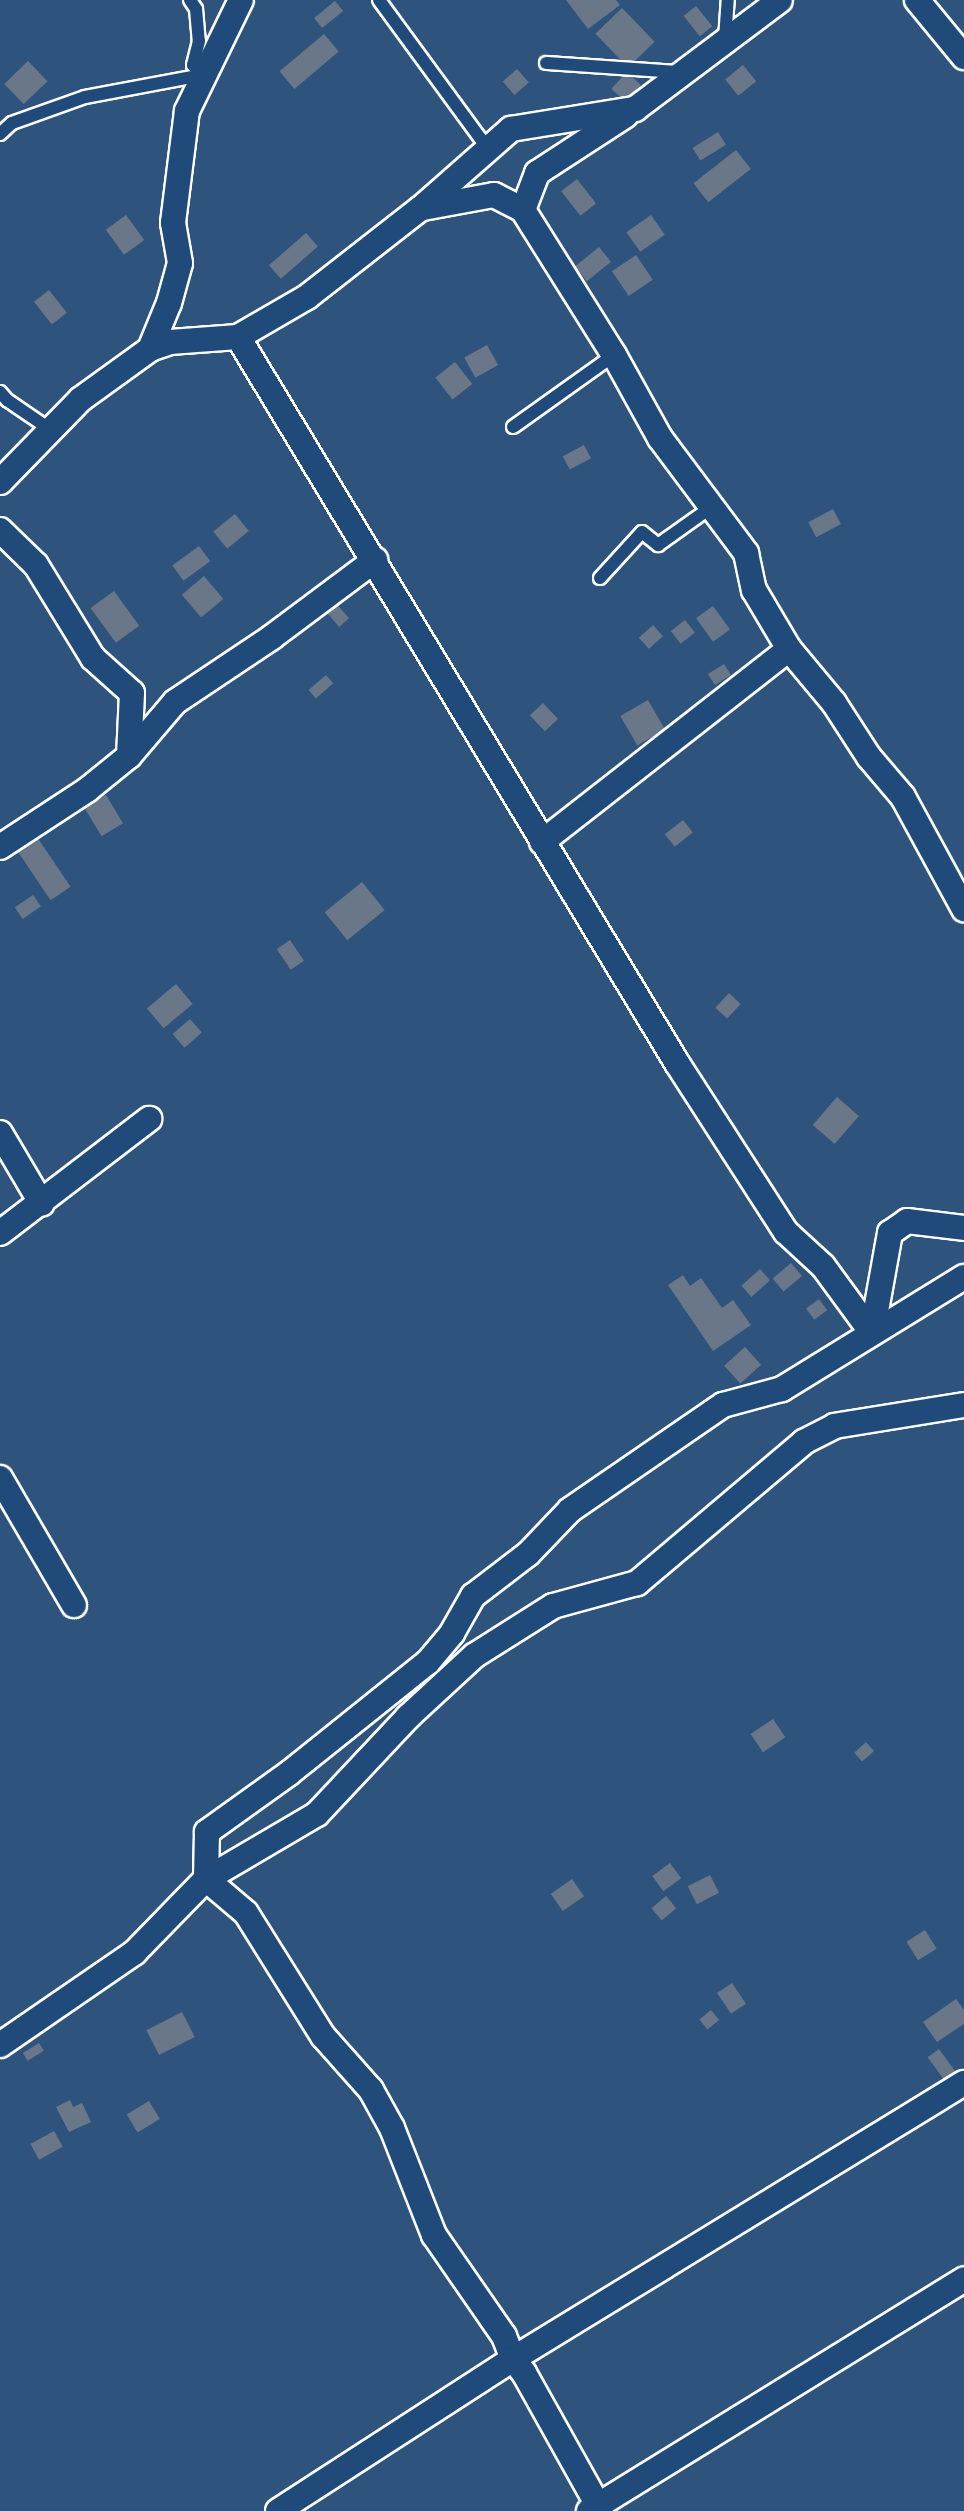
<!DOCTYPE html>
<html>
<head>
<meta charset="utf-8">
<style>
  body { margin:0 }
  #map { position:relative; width:964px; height:2511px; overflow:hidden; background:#2e537d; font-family:"Shantell Sans",sans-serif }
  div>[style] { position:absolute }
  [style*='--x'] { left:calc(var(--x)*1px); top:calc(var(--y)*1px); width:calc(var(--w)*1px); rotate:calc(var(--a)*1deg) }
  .building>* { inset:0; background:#6a7789; transform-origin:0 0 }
  .roads { filter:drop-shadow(2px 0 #fff) drop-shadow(-2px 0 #fff) drop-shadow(0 2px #fff) drop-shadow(0 -2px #fff) }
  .lane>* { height:12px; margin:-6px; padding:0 6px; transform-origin:6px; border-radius:6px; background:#1f4a7a }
  .street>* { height:24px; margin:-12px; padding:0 12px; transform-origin:12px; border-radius:12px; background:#1f4a7a }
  span { translate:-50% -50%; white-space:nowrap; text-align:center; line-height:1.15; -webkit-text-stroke:6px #1f4a7a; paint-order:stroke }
</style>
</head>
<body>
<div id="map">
  <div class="building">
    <div style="clip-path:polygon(566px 0,616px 0,620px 5px,588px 29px)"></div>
    <div style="left:335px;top:1px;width:13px;height:27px;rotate:51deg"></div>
    <div style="left:696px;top:6px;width:26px;height:16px;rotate:51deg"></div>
    <div style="left:622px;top:8px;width:47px;height:37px;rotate:46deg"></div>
    <div style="left:324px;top:34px;width:23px;height:58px;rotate:50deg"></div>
    <div style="left:28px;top:61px;width:28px;height:33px;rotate:46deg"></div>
    <div style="left:743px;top:65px;width:21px;height:23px;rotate:51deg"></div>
    <div style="left:517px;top:69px;width:18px;height:19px;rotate:49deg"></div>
    <div style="left:627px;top:72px;width:19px;height:23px;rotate:43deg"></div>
    <div style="left:718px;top:132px;width:15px;height:30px;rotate:58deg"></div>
    <div style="left:736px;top:150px;width:24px;height:54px;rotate:52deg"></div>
    <div style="left:577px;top:179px;width:31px;height:20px;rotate:52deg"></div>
    <div style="left:126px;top:215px;width:31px;height:25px;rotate:54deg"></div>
    <div style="left:651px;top:215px;width:24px;height:30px;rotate:55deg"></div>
    <div style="left:306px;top:233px;width:18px;height:49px;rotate:49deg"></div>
    <div style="left:599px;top:247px;width:19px;height:31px;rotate:51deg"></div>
    <div style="left:636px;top:255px;width:30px;height:29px;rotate:56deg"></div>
    <div style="left:49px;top:290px;width:29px;height:19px;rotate:52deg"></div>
    <div style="left:487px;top:345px;width:23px;height:26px;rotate:61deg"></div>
    <div style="left:455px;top:362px;width:28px;height:25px;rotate:52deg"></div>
    <div style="left:584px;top:445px;width:15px;height:24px;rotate:62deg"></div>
    <div style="left:833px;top:509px;width:17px;height:28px;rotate:62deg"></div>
    <div style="left:235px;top:514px;width:22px;height:28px;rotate:51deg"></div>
    <div style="left:199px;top:546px;width:19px;height:33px;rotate:54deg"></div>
    <div style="left:204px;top:576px;width:30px;height:29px;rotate:50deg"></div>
    <div style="left:114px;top:591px;width:43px;height:29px;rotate:54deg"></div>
    <div style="left:334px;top:601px;width:23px;height:13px;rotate:49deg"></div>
    <div style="left:713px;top:606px;width:29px;height:21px;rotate:54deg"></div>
    <div style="left:685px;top:620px;width:16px;height:18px;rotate:52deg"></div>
    <div style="left:653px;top:625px;width:15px;height:19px;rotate:48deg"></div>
    <div style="left:724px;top:664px;width:13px;height:19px;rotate:58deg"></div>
    <div style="left:326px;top:675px;width:11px;height:23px;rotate:49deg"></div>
    <div style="left:648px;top:700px;width:34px;height:32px;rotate:60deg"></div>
    <div style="left:543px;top:703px;width:22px;height:18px;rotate:47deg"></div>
    <div style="left:106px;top:795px;width:33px;height:25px;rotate:59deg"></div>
    <div style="left:683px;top:820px;width:16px;height:23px;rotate:52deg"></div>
    <div style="left:37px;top:837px;width:60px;height:24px;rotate:56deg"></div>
    <div style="left:362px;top:882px;width:36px;height:48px;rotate:51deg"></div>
    <div style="left:33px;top:895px;width:14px;height:22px;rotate:56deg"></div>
    <div style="left:290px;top:940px;width:25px;height:16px;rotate:56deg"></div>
    <div style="left:176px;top:984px;width:26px;height:38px;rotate:50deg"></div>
    <div style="left:729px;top:993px;width:16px;height:20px;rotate:43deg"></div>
    <div style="left:190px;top:1019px;width:18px;height:23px;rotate:49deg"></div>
    <div style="left:837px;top:1097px;width:29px;height:37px;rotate:41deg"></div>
    <div style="left:791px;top:1263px;width:17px;height:24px;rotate:50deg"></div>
    <div style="left:760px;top:1269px;width:15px;height:25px;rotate:48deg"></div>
    <div style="clip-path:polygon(683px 1275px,690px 1286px,701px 1278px,722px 1308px,733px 1300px,751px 1325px,713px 1351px,668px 1285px)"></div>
    <div style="left:819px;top:1299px;width:14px;height:16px;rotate:54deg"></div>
    <div style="left:745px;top:1347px;width:24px;height:28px;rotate:48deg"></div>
    <div style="left:773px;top:1719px;width:22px;height:27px;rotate:56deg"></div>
    <div style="left:866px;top:1742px;width:12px;height:16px;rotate:48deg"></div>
    <div style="left:670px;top:1863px;width:19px;height:22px;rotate:54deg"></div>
    <div style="left:710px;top:1875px;width:20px;height:25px;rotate:63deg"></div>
    <div style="left:572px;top:1879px;width:21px;height:26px;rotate:55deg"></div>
    <div style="left:666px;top:1896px;width:16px;height:19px;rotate:50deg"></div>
    <div style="left:925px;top:1930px;width:22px;height:22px;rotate:58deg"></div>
    <div style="left:732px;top:1983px;width:25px;height:18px;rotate:56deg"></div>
    <div style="clip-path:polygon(956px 1999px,964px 2010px,964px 2024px,937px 2042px,923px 2022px)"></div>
    <div style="left:711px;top:2010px;width:13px;height:15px;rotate:51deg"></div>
    <div style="left:182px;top:2012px;width:28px;height:40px;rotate:63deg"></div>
    <div style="left:39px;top:2043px;width:9px;height:19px;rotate:58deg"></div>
    <div style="left:939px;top:2049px;width:37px;height:14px;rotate:54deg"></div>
    <div style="clip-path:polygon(70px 2100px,73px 2107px,82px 2103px,91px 2122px,69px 2132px,56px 2107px)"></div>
    <div style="left:149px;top:2101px;width:21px;height:26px;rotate:59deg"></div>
    <div style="left:54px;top:2131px;width:18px;height:27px;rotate:61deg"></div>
  </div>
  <div class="roads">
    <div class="lane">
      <div style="--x:190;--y:0;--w:11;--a:56"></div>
      <div style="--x:196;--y:9;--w:32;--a:85"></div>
      <div style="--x:199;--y:41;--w:25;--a:104"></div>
      <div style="--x:193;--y:65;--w:14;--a:45"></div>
      <div style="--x:379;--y:0;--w:185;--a:53.8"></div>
      <div style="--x:725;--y:39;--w:39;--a:-86"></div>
      <div style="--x:546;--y:63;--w:133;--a:3.9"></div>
      <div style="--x:0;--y:134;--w:16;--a:-43"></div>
      <div style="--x:12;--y:123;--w:77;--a:-19.6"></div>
      <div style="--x:85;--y:97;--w:120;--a:-10.6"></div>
      <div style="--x:0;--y:392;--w:11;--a:49"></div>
      <div style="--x:7;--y:400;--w:53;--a:34.3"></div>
      <div style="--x:513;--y:427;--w:124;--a:-35.5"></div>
      <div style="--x:600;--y:578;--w:62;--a:-47.6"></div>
      <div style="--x:642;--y:532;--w:21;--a:39"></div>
      <div style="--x:658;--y:545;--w:64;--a:-35.4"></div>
    </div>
    <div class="street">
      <div style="--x:917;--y:0;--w:74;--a:50.5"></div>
      <div style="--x:423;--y:208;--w:72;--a:-10.4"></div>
      <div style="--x:494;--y:195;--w:33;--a:27"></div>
      <div style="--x:523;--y:210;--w:171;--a:57.9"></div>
      <div style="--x:614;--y:355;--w:95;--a:61"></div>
      <div style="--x:660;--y:438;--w:144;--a:53.2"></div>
      <div style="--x:746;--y:553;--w:38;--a:78"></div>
      <div style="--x:754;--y:590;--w:69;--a:59.3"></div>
      <div style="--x:789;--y:649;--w:70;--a:50.2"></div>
      <div style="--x:834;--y:703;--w:64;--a:57.1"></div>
      <div style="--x:869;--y:757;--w:52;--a:49.6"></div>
      <div style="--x:903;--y:797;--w:128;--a:61.4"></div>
      <div style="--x:523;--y:210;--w:40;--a:-69"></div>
      <div style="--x:537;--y:173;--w:106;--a:-33.1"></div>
      <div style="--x:238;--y:337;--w:848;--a:58.84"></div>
      <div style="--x:677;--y:1063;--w:201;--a:57.2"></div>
      <div style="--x:786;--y:1232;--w:50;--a:42.6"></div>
      <div style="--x:823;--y:1266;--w:83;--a:53.8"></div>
      <div style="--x:150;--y:349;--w:50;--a:-67.6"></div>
      <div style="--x:169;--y:303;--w:41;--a:-74.6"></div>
      <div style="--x:180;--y:263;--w:41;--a:-99.9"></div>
      <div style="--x:173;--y:223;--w:113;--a:-82.9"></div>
      <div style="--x:187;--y:111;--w:123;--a:-64.1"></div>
      <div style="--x:0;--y:482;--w:116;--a:-45.7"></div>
      <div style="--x:81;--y:399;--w:85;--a:-35.9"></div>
      <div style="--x:150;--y:349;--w:21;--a:-19"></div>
      <div style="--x:170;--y:342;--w:68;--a:-4.2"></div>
      <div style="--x:238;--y:337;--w:80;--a:-30.1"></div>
      <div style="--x:307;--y:297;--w:145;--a:-38"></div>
      <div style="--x:421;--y:208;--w:120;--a:-41.3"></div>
      <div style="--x:511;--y:129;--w:126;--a:-9.2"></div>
      <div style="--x:635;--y:109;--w:181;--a:-36.9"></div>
      <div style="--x:0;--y:530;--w:50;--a:44.2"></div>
      <div style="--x:36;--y:565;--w:109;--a:58.5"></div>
      <div style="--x:93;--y:658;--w:52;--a:41.9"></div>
      <div style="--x:132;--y:693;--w:63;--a:92.7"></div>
      <div style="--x:542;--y:842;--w:313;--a:-38"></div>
      <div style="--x:0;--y:847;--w:104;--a:-33.2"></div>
      <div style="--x:87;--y:790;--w:54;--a:-39"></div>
      <div style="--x:129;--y:756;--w:71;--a:-49.6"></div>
      <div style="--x:175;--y:702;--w:117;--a:-33.8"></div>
      <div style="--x:272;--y:637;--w:129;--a:-36.8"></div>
      <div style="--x:0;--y:1133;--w:82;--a:59.4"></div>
      <div style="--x:0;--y:1233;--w:188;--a:-37.4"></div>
      <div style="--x:872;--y:1333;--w:102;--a:-79.8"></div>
      <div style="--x:890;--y:1233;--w:21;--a:-35"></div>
      <div style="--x:907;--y:1221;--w:57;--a:7"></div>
      <div style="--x:964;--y:1405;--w:131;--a:170.8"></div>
      <div style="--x:835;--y:1426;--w:35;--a:153"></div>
      <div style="--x:804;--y:1442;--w:219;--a:139.8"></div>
      <div style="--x:637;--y:1583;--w:87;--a:164.7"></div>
      <div style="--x:553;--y:1606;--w:93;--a:147.7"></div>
      <div style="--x:474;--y:1656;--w:90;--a:137.3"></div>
      <div style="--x:408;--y:1717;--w:133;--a:133.2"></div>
      <div style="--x:317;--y:1814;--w:129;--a:149.6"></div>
      <div style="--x:206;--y:1879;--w:52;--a:40.4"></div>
      <div style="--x:246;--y:1913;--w:145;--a:58"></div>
      <div style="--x:323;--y:2036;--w:72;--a:48.4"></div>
      <div style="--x:371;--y:2090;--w:43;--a:61.1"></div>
      <div style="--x:392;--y:2128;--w:115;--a:68.6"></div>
      <div style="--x:434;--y:2235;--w:123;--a:55.3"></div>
      <div style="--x:504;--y:2336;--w:25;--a:69"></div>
      <div style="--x:513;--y:2359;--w:529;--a:-31.47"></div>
      <div style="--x:0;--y:1478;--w:147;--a:59.8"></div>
      <div style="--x:0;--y:2045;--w:163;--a:-34.5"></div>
      <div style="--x:134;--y:1953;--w:103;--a:-45.8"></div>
      <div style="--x:206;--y:1879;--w:47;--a:-88.8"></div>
      <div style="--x:207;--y:1832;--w:100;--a:-35.6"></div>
      <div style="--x:288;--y:1774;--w:179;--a:-38.7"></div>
      <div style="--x:428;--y:1662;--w:38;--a:-50"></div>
      <div style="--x:452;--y:1633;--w:43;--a:-60.4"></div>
      <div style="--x:473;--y:1596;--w:69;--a:-37.4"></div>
      <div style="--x:528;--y:1554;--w:61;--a:-46.3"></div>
      <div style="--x:570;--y:1510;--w:186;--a:-34.5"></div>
      <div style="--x:723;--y:1405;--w:61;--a:-15.2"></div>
      <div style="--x:782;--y:1389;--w:214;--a:-31.6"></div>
      <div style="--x:278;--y:2511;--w:280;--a:-32.9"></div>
      <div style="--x:513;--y:2359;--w:18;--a:52"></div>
      <div style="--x:524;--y:2373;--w:158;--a:60.8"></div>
      <div style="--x:589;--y:2511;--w:441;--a:-31.7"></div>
    </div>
  </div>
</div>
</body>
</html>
